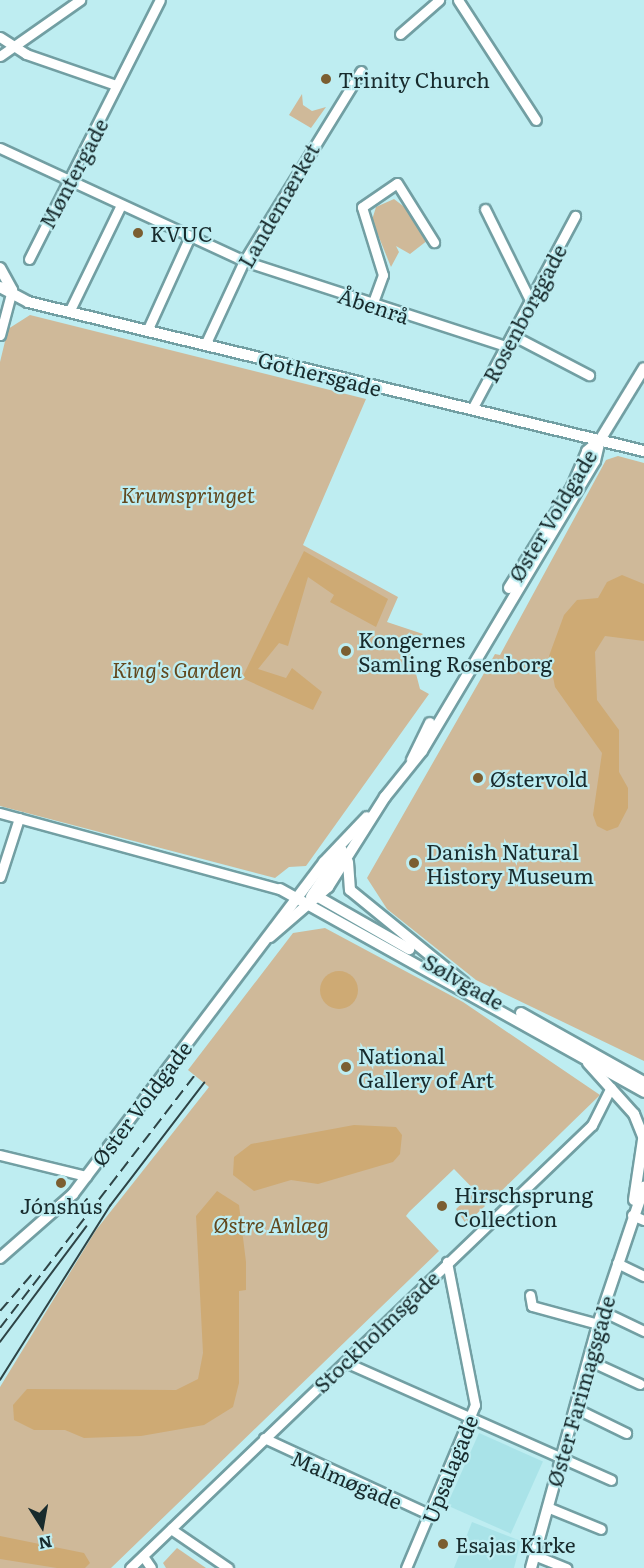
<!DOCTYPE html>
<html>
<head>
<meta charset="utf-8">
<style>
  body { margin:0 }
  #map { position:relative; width:644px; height:1568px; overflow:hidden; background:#beedf1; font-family:Literata,serif }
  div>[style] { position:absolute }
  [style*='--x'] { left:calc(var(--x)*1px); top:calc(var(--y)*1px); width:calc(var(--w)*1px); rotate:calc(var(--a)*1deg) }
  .built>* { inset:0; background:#a9e3e8; transform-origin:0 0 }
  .green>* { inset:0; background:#cfb999 }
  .water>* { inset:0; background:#ceaa74 }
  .round { border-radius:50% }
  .roads { filter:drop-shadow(2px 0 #729fa3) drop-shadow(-2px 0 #729fa3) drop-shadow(0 2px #729fa3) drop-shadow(0 -2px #729fa3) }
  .minor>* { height:9px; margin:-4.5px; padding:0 4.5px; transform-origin:4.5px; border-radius:4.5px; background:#fff }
  .tertiary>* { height:10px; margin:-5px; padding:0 5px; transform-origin:5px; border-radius:5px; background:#fff }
  .tram>* { height:1.5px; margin:-0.75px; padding:0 0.75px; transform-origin:0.75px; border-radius:0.75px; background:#2e4446 }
  .rail>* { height:2px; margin-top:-1px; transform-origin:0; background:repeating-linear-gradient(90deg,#2e4446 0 12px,transparent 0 18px) }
  .dots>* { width:16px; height:16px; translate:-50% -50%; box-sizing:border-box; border:3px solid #beedf1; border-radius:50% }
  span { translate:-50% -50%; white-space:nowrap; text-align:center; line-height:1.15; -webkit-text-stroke:4.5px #beedf1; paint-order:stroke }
  .poi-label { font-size:21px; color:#182b2d }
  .left { translate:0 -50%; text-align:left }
  .street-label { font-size:21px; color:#182b2d }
  .park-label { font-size:21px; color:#62481e; font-style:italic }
  .north { position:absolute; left:12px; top:1496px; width:60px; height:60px; -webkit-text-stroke:4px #beedf1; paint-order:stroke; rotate:169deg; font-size:16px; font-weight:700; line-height:24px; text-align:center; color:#182b2d }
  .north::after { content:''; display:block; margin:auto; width:21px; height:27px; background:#182b2d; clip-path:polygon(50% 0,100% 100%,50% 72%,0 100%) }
</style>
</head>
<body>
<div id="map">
  <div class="built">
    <div style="left:479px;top:1433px;width:70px;height:79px;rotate:24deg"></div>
    <div style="clip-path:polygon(472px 1522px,521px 1541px,514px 1568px,454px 1568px)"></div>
  </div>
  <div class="green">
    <div style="clip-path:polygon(302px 94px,303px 105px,312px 111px,326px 107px,311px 128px,289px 115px)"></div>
    <div style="clip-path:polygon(394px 199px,411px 212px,428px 240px,410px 254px,396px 246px,399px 252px,391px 267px,372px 220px,376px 207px)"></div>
    <div style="clip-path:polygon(30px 315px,366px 399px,303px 545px,398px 597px,387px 622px,423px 634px,409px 647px,420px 689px,429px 694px,306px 866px,289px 867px,275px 878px,0 806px,0 362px,8px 329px)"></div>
    <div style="clip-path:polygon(618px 456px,644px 463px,644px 1061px,476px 980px,387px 909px,367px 878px,495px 654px,500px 655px,606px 460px)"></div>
    <div style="clip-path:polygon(325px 928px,463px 1002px,600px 1095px,488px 1204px,454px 1169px,409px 1212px,406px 1216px,439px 1251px,111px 1568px,0 1568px,0 1387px,96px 1230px,209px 1087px,188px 1070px,293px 933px)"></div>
    <div style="clip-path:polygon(466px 1185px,485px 1206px,466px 1224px,456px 1209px,471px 1195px)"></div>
    <div style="clip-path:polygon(177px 1548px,206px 1568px,166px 1568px,163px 1563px)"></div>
  </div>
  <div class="water">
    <div style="clip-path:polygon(304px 551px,388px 599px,376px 627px,330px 602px,334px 595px,308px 577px,288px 646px,279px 643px,258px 669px,286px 678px,292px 668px,322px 692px,313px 710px,242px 678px)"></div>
    <div style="clip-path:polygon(622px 575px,644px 584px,644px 641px,605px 636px,595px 652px,597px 700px,619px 730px,619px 772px,628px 788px,628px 808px,618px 827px,607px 831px,597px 826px,593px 815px,602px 753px,555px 687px,549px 656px,564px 615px,577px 600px,598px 598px,607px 582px)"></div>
    <div class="round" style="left:320px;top:971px;width:38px;height:38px"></div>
    <div style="clip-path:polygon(354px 1125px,396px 1127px,402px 1135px,400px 1154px,393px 1162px,318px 1184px,291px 1180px,254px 1191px,233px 1175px,234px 1157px,251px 1144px)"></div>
    <div style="clip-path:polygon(217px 1191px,239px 1205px,246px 1262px,246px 1290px,239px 1291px,239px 1383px,233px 1407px,204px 1425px,141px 1436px,84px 1438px,65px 1430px,34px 1430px,14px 1420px,13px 1405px,27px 1389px,176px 1390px,198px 1379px,203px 1353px,196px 1216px)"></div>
    <div style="clip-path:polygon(0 1536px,84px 1553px,90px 1563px,85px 1568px,57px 1568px,0 1559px)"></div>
  </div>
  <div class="roads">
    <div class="minor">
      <div style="--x:458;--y:0;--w:143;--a:57"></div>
      <div style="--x:400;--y:34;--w:52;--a:-41.1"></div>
      <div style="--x:0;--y:37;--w:31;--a:33"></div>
      <div style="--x:26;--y:54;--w:95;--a:19"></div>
      <div style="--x:0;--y:56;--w:98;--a:-35"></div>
      <div style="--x:0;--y:148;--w:269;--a:24.8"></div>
      <div style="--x:244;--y:261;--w:275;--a:18"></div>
      <div style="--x:485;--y:209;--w:102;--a:63.7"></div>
      <div style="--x:29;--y:259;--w:290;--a:-63.2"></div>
      <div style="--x:372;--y:305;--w:32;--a:-70"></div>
      <div style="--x:383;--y:275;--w:71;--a:-107.2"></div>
      <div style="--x:362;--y:207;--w:42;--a:-34.4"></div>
      <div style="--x:397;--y:183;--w:70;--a:57.9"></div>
      <div style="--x:69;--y:312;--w:119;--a:-64.1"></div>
      <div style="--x:147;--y:331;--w:104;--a:-65.6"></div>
      <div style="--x:0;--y:335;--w:47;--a:-75.1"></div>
      <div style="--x:512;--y:335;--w:87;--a:27.5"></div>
      <div style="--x:205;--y:345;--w:93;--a:-65.1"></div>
      <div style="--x:244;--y:261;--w:223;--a:-58.4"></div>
      <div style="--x:472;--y:409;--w:219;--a:-61.9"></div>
      <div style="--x:0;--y:813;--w:290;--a:15.2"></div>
      <div style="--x:0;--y:877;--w:62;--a:-72.1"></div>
      <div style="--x:0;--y:1155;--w:89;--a:13.7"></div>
      <div style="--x:632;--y:1215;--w:13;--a:23"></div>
      <div style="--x:617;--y:1263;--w:30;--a:26"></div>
      <div style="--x:530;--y:1295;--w:11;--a:80"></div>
      <div style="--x:532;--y:1306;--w:68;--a:15.3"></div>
      <div style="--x:602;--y:1311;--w:47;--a:25.5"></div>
      <div style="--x:588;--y:1360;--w:57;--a:24.8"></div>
      <div style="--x:345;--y:1362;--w:291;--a:23.9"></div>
      <div style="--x:575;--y:1408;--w:57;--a:26.1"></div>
      <div style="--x:264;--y:1438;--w:184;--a:24.8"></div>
      <div style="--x:547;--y:1507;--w:58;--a:22.2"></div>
      <div style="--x:171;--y:1529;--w:69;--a:34.4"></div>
      <div style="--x:534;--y:1555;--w:35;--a:22"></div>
      <div style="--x:143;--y:1556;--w:14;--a:56"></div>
      <div style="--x:130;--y:1568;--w:640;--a:-43.8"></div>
      <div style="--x:592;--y:1125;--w:42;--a:-63.4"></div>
      <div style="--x:406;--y:1568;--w:177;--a:-67.1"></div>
      <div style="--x:475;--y:1405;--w:146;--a:-101.1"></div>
    </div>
    <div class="tertiary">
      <div style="--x:0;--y:268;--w:25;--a:61"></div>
      <div style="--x:0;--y:287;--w:32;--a:28"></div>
      <div style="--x:28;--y:302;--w:634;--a:13.6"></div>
      <div style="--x:509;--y:588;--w:119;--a:-58"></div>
      <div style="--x:572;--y:487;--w:39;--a:-67"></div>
      <div style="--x:587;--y:451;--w:17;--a:-40"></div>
      <div style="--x:600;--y:440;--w:84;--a:-58.6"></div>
      <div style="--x:412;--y:760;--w:41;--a:-64.1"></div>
      <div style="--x:348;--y:862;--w:28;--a:86"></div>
      <div style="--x:350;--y:890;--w:147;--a:39.2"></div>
      <div style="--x:280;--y:889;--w:417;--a:29.1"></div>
      <div style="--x:313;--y:894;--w:111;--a:29.8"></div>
      <div style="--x:311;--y:897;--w:56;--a:-56.6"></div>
      <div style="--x:270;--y:937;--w:77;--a:-40.8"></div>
      <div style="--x:328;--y:887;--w:107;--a:-57.7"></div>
      <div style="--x:385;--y:797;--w:59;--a:-51.2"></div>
      <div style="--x:422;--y:751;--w:338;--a:-59.2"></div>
      <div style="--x:595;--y:461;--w:22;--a:-77"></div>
      <div style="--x:521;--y:1013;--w:141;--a:29.3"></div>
      <div style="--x:588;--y:1063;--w:69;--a:48"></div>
      <div style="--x:634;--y:1114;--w:27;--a:68"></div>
      <div style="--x:634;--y:1200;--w:68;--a:-81.5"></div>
      <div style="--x:0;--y:1258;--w:97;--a:-41.2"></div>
      <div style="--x:73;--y:1194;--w:416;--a:-52.9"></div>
      <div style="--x:324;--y:862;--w:62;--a:-46.3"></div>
      <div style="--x:531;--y:1568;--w:253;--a:-74.6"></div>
      <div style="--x:598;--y:1324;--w:145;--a:-71.4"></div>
    </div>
  </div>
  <div class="tram">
    <div style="--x:0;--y:1342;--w:144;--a:-53.2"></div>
    <div style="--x:0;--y:1380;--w:206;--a:-57.7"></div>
    <div style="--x:110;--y:1206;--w:155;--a:-52.6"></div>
  </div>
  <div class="rail">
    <div style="--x:0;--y:1311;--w:50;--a:-49"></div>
    <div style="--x:0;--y:1328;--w:318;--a:-52.4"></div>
  </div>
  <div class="dots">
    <div style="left:326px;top:79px;background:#7b5e31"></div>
    <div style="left:138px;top:233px;background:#7b5e31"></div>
    <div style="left:346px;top:651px;background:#7b5e31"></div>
    <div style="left:478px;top:778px;background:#7b5e31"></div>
    <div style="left:414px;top:863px;background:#7b5e31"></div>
    <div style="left:346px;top:1067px;background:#7b5e31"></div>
    <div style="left:61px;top:1183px;background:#7b5e31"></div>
    <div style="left:442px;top:1206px;background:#7b5e31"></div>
    <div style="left:443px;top:1544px;background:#7b5e31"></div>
  </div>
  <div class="poi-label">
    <span class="left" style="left:338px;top:79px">Trinity Church</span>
    <span class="left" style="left:150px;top:233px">KVUC</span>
    <span class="left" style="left:358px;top:651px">Kongernes<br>Samling Rosenborg</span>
    <span class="left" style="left:490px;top:778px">Østervold</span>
    <span class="left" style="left:426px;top:863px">Danish Natural<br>History Museum</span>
    <span class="left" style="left:358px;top:1067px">National<br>Gallery of Art</span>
    <span class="left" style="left:454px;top:1206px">Hirschsprung<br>Collection</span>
    <span style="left:61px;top:1205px">Jónshús</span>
    <span class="left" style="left:455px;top:1544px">Esajas Kirke</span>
  </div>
  <div class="street-label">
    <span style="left:73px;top:173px;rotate:-62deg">Møntergade</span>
    <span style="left:278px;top:205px;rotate:-60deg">Landemærket</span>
    <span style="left:374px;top:305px;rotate:18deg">Åbenrå</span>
    <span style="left:524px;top:313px;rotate:-62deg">Rosenborggade</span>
    <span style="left:320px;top:373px;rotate:14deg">Gothersgade</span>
    <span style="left:552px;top:515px;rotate:-59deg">Øster Voldgade</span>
    <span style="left:464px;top:981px;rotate:30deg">Sølvgade</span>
    <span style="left:141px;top:1103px;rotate:-53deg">Øster Voldgade</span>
    <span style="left:376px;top:1331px;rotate:-44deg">Stockholmsgade</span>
    <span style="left:580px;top:1391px;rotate:-74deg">Øster Farimagsgade</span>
    <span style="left:449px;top:1469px;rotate:-68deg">Upsalagade</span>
    <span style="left:347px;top:1479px;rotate:23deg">Malmøgade</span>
  </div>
  <div class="park-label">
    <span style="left:188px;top:494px">Krumspringet</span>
    <span style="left:177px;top:669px">King's Garden</span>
    <span style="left:271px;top:1224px">Østre Anlæg</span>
  </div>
  <div class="north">N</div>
</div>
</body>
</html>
